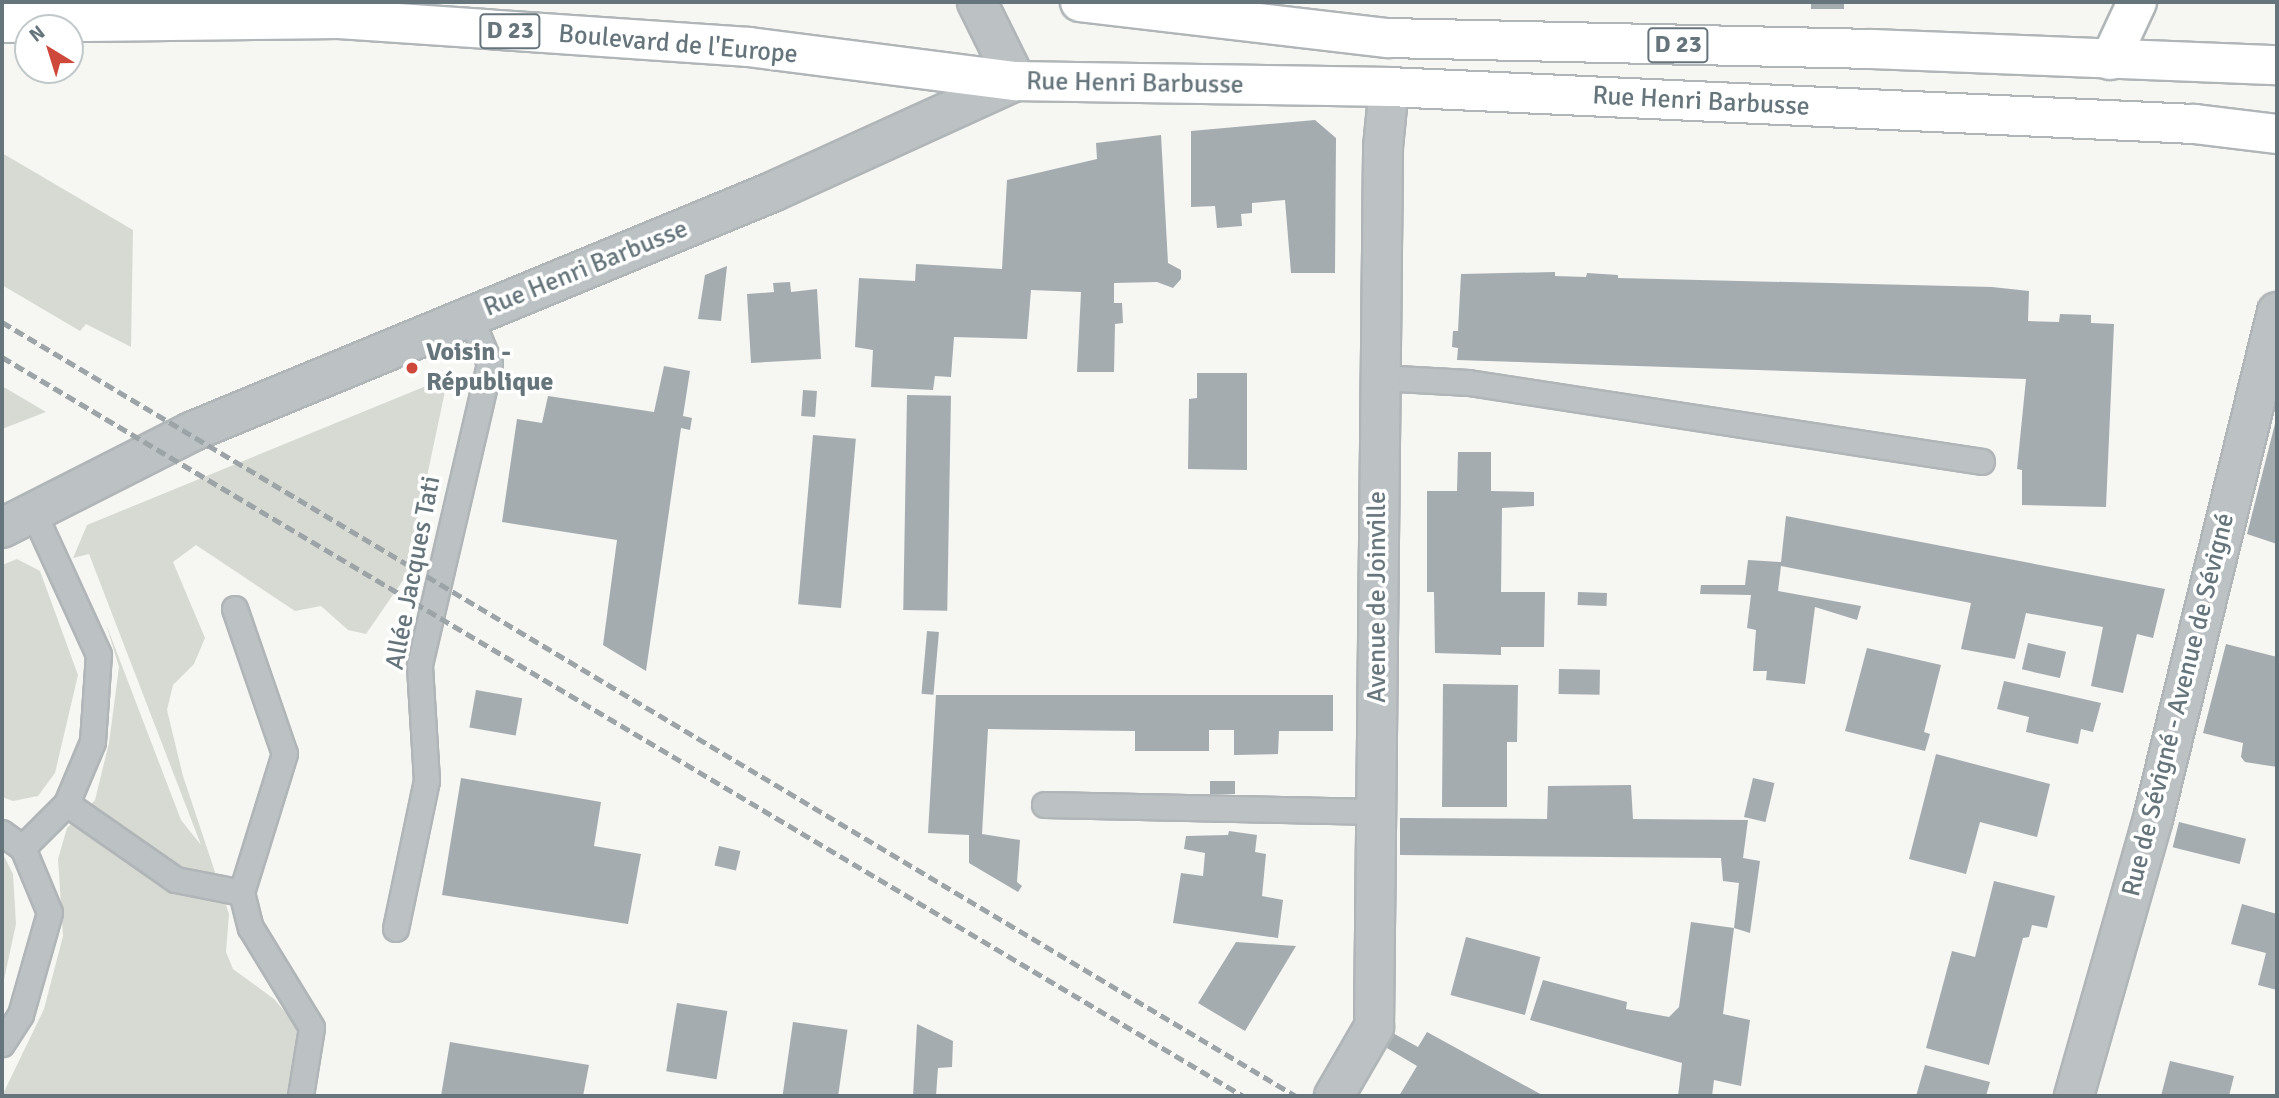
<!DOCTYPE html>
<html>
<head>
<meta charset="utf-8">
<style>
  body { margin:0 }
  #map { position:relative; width:2279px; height:1098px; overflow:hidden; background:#f6f6f3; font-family:Signika,sans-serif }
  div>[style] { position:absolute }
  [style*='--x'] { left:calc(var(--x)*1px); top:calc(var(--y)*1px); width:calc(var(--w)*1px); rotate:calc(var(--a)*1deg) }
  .green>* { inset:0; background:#d7dad3 }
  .building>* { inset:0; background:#a4acb0; transform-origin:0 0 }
  .roads { filter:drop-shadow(2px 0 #b0b5b7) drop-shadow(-2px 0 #b0b5b7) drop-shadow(0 2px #b0b5b7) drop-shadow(0 -2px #b0b5b7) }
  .lane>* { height:24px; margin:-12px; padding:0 12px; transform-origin:12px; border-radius:12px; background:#bcc1c3 }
  .street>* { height:38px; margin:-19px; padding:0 19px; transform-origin:19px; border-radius:19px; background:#bcc1c3 }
  .primary>* { height:38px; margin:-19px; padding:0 19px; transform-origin:19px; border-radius:19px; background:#fff }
  .rail>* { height:5px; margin-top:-2.5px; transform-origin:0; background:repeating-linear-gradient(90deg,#9ca4a7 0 10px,transparent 0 15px) }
  .dots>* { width:19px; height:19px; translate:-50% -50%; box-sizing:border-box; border:4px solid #fff; border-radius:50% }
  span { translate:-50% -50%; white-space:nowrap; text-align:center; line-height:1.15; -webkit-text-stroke:7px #fff; paint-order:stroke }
  .shield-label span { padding:2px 5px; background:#fff; border:2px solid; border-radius:5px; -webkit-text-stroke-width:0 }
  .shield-label { font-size:24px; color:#65757b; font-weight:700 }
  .street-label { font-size:26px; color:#65757b }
  .poi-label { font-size:26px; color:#65757b; font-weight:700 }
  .left { translate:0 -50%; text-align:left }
  .frame { position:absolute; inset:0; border:4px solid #65757b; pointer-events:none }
  .north { position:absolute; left:14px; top:14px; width:70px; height:70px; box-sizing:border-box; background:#fff; border:2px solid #c1c8ca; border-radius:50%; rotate:322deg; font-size:19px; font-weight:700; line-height:28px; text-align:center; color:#65757b }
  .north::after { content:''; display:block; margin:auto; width:24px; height:32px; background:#ce483b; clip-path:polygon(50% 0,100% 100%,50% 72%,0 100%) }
</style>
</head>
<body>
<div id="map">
  <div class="green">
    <div style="clip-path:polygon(2px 153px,133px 230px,131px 347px,86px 324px,80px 331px,2px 285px)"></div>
    <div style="clip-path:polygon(448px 377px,406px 576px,366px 634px,348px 630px,321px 606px,295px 611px,196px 545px,173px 562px,205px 638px,194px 664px,173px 685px,167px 710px,183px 776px,229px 914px,226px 952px,233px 969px,274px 999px,297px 1026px,302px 1050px,295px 1096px,2px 1096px,44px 1009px,63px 936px,58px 859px,67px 828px,95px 800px,109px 743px,119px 667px,106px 624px,181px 820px,201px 845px,89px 554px,73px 558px,87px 525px)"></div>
    <div style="clip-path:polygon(2px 386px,46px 412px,2px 429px)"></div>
    <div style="clip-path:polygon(17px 559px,40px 571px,78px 675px,55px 773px,38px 796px,13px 801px,2px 797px,2px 565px)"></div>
    <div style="clip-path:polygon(2px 852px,13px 874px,16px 924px,2px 989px)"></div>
  </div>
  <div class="building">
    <div style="left:1811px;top:2px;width:33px;height:7px"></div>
    <div style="clip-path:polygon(1315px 120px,1336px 138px,1335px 273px,1291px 273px,1285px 200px,1252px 203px,1252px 213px,1241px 214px,1242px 226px,1217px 228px,1215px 206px,1191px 207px,1191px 131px)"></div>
    <div style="clip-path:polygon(1161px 135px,1168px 263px,1181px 270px,1181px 279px,1173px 288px,1157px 282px,1114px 283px,1114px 303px,1122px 303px,1123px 323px,1115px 324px,1114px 372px,1077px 372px,1081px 292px,1031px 290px,1027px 339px,954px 337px,951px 377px,935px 376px,933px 390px,871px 387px,873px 350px,855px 347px,859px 278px,915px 281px,916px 264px,1002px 269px,1007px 180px,1097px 159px,1096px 143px)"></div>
    <div style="clip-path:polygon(727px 266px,721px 321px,698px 319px,705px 275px)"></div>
    <div style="clip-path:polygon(1555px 272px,1555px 276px,1586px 277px,1587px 273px,1618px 275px,1618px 278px,1992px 287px,2029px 291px,2028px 321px,2059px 322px,2060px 314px,2091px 315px,2091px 323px,2114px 324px,2106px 507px,2022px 505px,2022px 470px,2017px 469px,2026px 379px,1457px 360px,1458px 348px,1452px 347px,1453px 331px,1458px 331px,1461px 274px)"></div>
    <div style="clip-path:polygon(790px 282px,791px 292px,817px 289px,821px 359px,751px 363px,747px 294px,774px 292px,773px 283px)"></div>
    <div style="clip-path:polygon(664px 366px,690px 371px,683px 416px,692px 418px,690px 430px,681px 428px,646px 671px,603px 645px,617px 540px,502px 522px,517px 419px,542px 423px,548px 396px,654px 412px)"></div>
    <div style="clip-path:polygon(1197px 373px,1247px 373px,1247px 470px,1188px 469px,1189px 399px,1197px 398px)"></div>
    <div style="left:803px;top:390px;width:14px;height:26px;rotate:4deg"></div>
    <div style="left:907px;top:395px;width:44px;height:215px;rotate:1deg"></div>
    <div style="clip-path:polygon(2277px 416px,2277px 544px,2247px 534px)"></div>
    <div style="left:813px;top:435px;width:43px;height:170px;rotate:5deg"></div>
    <div style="clip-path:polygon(1458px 452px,1491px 452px,1491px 491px,1534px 492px,1534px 506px,1502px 508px,1501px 592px,1545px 592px,1544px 647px,1501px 647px,1501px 655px,1435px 653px,1434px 592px,1427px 592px,1427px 491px,1457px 491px)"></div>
    <div style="clip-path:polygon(1786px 516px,2165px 589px,2153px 638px,2137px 634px,2123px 693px,2091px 686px,2103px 627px,2026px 613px,2015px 659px,1961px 649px,1971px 603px,1781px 566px,1778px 591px,1861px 606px,1857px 620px,1815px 607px,1805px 684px,1766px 680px,1767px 671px,1753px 671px,1756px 630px,1747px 628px,1751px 595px,1700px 594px,1701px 585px,1745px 585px,1748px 560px,1781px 562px)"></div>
    <div style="left:1578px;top:592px;width:29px;height:13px;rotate:2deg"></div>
    <div style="left:927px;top:631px;width:12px;height:63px;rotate:5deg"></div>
    <div style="left:2028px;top:643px;width:39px;height:27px;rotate:13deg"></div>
    <div style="clip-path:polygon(2226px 644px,2277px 657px,2277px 767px,2245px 762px,2241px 757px,2243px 743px,2203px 733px)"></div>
    <div style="clip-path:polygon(1867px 648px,1941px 665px,1924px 732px,1930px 734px,1925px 751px,1845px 731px)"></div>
    <div style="left:1559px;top:669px;width:41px;height:25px;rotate:1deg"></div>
    <div style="clip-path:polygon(2004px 681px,2101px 703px,2093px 732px,2081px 729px,2078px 744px,2026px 732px,2029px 717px,1997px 709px)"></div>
    <div style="clip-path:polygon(1443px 684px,1518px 685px,1517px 742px,1507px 742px,1507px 807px,1442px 807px)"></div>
    <div style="left:476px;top:690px;width:47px;height:38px;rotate:10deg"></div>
    <div style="clip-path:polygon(936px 695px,1333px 695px,1333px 731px,1279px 731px,1278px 754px,1234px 755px,1234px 730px,1209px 730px,1209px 751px,1135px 751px,1135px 731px,988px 729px,982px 834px,1020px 840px,1017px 882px,1022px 886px,1018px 892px,969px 863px,969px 835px,928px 833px)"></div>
    <div style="clip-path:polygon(1936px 754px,2050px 784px,2037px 837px,1980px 822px,1966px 874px,1909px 859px)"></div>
    <div style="clip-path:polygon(461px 778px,601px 802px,594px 846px,641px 854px,628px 924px,442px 895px)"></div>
    <div style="left:1753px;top:778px;width:22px;height:40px;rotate:13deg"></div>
    <div style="left:1210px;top:781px;width:25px;height:13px"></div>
    <div style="clip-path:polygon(1631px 785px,1633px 819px,1748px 820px,1743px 858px,1760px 861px,1750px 933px,1734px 928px,1739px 883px,1723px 881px,1721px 858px,1400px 855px,1400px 818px,1547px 819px,1548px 786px)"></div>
    <div style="left:2179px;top:822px;width:69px;height:26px;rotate:14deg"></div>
    <div style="clip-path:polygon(1229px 831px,1257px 835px,1255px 852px,1266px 854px,1262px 896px,1283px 900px,1278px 938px,1173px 923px,1181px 873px,1203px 876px,1205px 853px,1184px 849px,1186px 836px,1228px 835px)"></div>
    <div style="left:719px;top:846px;width:22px;height:20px;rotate:13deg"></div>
    <div style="clip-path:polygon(1994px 881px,2055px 896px,2047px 928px,2032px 925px,2029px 937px,2023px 938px,1989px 1065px,1926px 1048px,1952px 951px,1975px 957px)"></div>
    <div style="clip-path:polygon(2242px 904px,2277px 914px,2277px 990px,2258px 985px,2266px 953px,2231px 944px)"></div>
    <div style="clip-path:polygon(1691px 922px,1734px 928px,1723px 1014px,1750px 1020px,1741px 1086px,1714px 1080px,1712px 1096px,1678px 1096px,1682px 1063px,1530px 1020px,1543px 980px,1627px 1002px,1626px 1009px,1669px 1017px,1679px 1007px)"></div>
    <div style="left:1466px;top:937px;width:77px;height:60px;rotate:15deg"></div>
    <div style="clip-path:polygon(1236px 942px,1296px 946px,1245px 1031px,1198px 1003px)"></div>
    <div style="left:677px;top:1003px;width:51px;height:69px;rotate:9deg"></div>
    <div style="left:793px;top:1022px;width:55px;height:74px;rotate:8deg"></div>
    <div style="clip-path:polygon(917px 1024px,953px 1041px,952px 1067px,938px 1068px,936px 1096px,913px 1096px)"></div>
    <div style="clip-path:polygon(1391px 1032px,1418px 1047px,1427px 1032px,1544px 1096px,1399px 1096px,1417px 1066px,1387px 1048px)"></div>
    <div style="clip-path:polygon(450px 1042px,589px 1065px,583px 1096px,441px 1096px)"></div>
    <div style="clip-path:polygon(2170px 1061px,2234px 1076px,2229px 1096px,2161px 1096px)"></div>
    <div style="clip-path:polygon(1925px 1065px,1990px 1082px,1986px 1096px,1916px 1096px)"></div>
  </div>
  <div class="roads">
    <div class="lane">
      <div style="--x:1380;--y:378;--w:89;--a:3.2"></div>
      <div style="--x:1469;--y:383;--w:519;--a:8.75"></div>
      <div style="--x:235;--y:609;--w:153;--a:71"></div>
      <div style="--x:285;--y:754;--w:145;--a:107.2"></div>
      <div style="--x:242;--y:893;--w:36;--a:76"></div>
      <div style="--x:251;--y:928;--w:117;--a:58.6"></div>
      <div style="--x:312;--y:1028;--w:69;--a:99.2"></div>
      <div style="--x:67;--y:804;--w:133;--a:34.9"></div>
      <div style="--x:176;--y:880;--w:67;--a:11.1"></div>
      <div style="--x:1045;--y:805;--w:332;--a:1.2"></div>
      <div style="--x:2;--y:833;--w:26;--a:36"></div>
      <div style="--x:23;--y:848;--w:70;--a:67.4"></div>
      <div style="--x:50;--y:913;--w:106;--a:105.9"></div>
      <div style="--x:21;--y:1015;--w:35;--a:123"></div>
      <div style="--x:23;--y:848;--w:62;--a:-45"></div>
      <div style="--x:67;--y:804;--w:67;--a:-67.2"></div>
      <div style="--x:93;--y:742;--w:87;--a:-86.1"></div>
      <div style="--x:99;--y:655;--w:154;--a:-114.6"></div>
      <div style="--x:396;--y:929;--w:151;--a:-78.2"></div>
      <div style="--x:427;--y:781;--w:116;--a:-93.5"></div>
      <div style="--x:420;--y:665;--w:309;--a:-76.9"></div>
      <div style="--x:490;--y:364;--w:52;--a:-112.6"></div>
    </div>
    <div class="street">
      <div style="--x:2;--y:528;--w:212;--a:-26.9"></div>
      <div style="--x:191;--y:432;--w:629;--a:-22.44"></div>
      <div style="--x:772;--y:192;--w:268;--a:-24.5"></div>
      <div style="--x:1016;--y:81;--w:88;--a:-116.3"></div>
      <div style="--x:1334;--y:1096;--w:80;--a:-59.9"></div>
      <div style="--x:1374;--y:1027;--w:880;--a:-89.41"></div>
      <div style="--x:1383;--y:147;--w:60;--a:-84.3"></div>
      <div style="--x:2074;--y:1096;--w:288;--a:-74.1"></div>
      <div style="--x:2153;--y:819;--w:522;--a:-76.26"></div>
    </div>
    <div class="primary">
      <div style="--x:1080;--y:2;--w:310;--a:6.7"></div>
      <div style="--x:1388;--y:38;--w:484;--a:1.3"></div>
      <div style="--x:1872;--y:49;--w:405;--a:2.3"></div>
      <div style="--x:2;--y:23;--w:337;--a:-0.7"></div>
      <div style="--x:339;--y:19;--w:411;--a:3.9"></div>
      <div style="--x:749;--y:47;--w:269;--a:7.3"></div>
      <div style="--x:1016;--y:81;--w:373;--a:0.9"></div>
      <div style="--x:1389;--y:87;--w:806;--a:2.63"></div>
      <div style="--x:2194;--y:124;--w:84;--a:6.9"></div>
      <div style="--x:2110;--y:60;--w:64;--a:-65"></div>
    </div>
  </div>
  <div class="rail">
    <div style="--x:2;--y:322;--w:1508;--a:30.89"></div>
    <div style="--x:2;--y:357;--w:1444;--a:30.77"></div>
  </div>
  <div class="dots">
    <div style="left:412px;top:368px;background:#ce483b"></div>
  </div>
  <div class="shield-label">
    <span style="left:510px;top:31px">D 23</span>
    <span style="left:1678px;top:45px">D 23</span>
  </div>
  <div class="street-label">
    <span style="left:678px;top:45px;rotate:5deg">Boulevard de l'Europe</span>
    <span style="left:1135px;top:84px;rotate:1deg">Rue Henri Barbusse</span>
    <span style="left:1701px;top:102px;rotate:3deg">Rue Henri Barbusse</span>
    <span style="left:586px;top:269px;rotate:-22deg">Rue Henri Barbusse</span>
    <span style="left:414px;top:573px;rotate:-79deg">Allée Jacques Tati</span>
    <span style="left:1378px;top:597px;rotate:-90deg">Avenue de Joinville</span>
    <span style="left:2179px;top:705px;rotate:-76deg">Rue de Sévigné - Avenue de Sévigné</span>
  </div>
  <div class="poi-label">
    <span class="left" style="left:426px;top:368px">Voisin -<br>République</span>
  </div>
  <div class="frame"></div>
  <div class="north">N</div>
</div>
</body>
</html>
